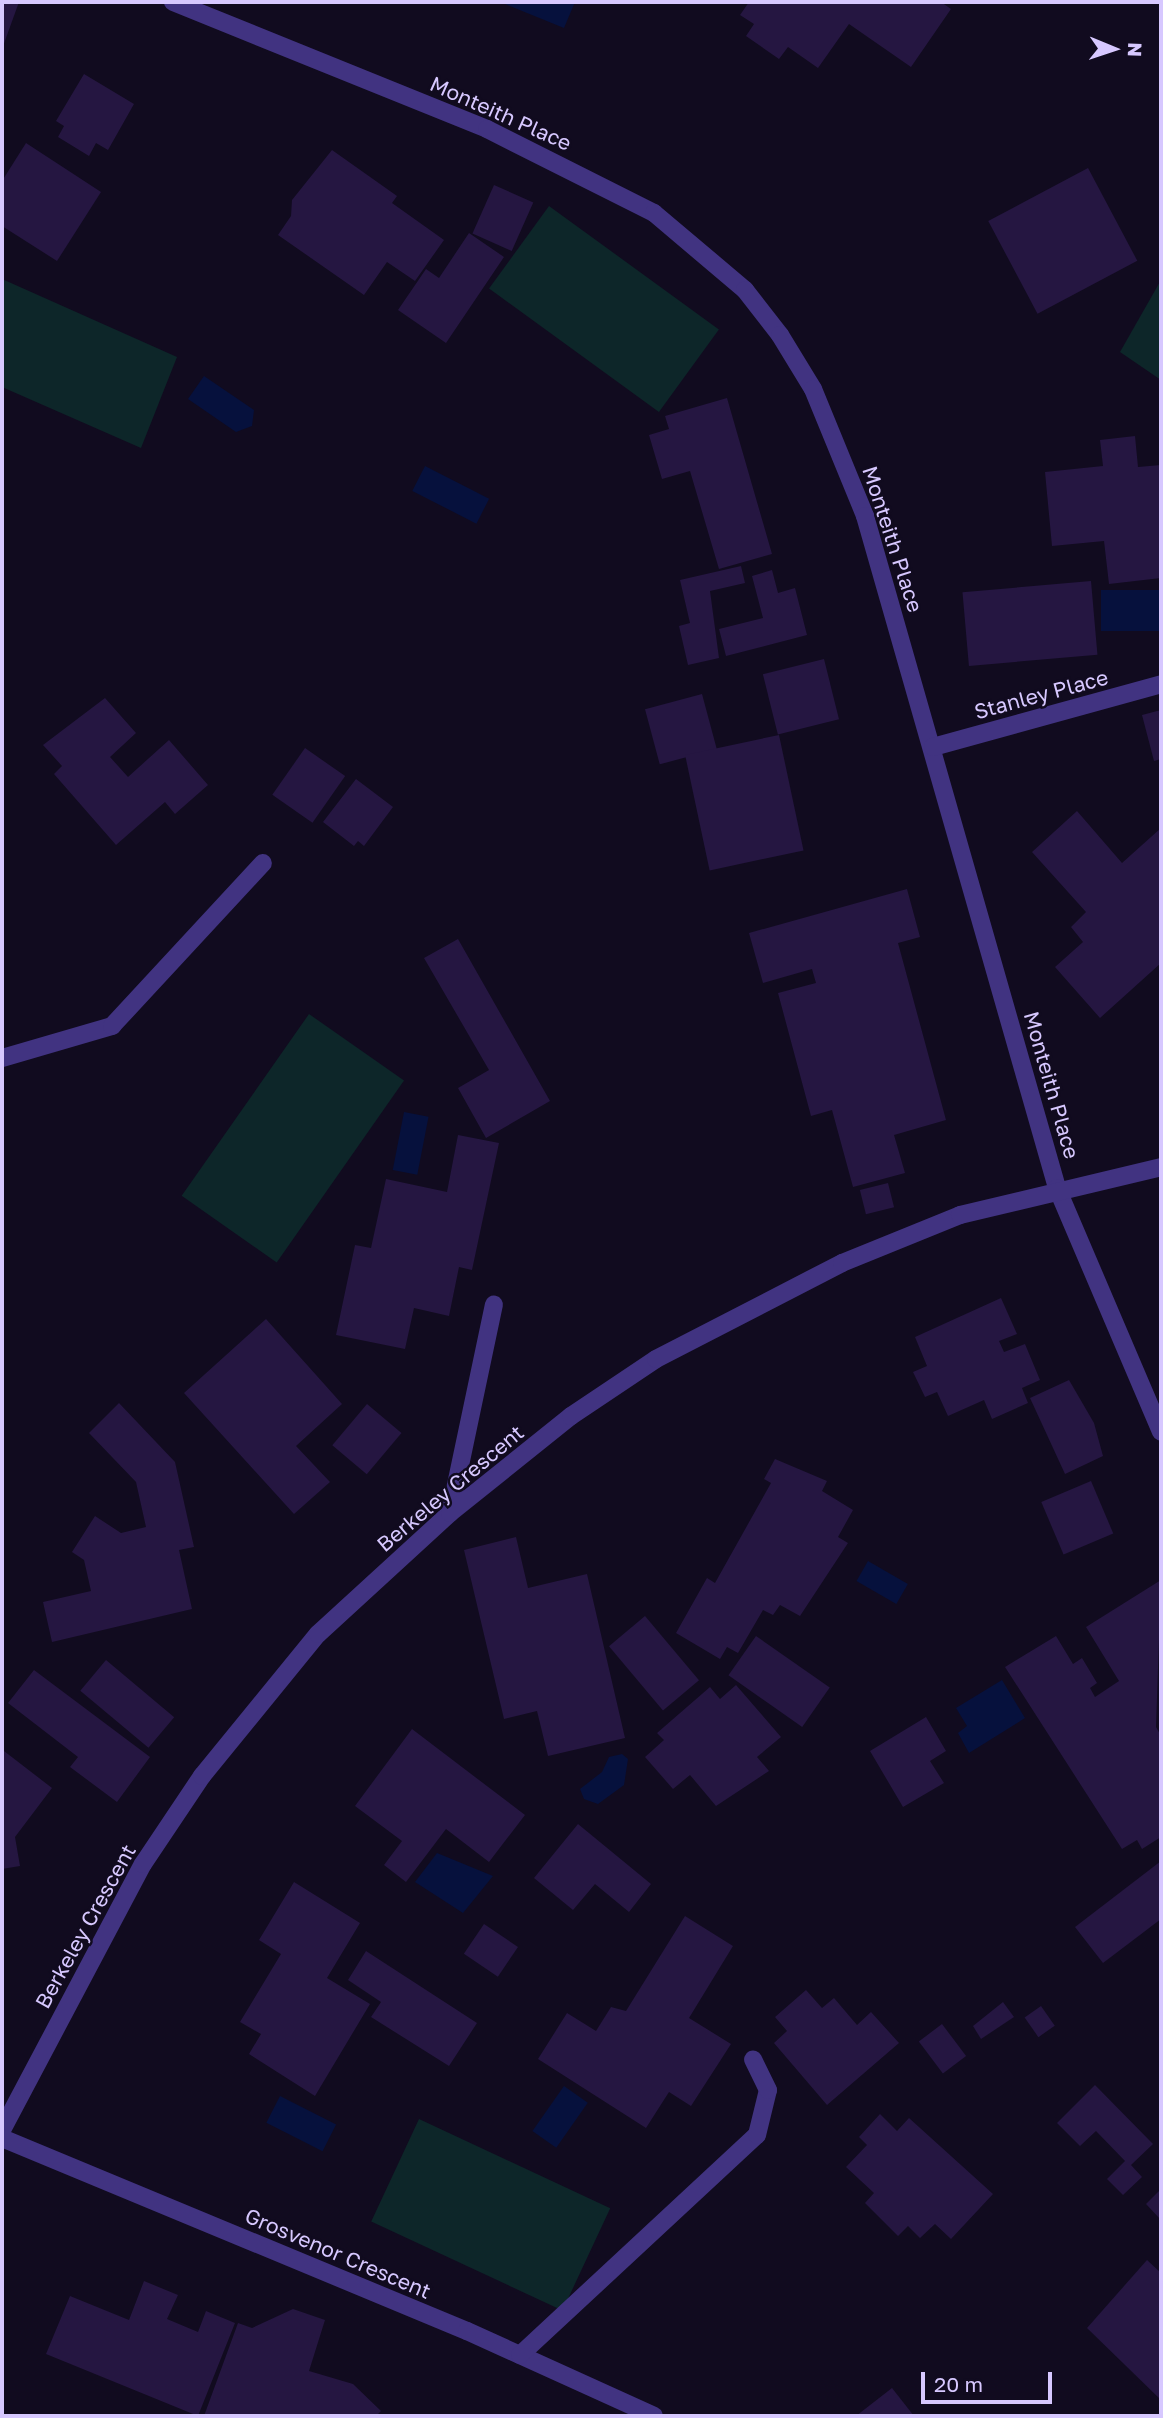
<!DOCTYPE html>
<html>
<head>
<meta charset="utf-8">
<style>
  body { margin:0 }
  #map { position:relative; width:1163px; height:2418px; overflow:hidden; background:#110b1f; font-family:"Golos Text",sans-serif }
  div>[style] { position:absolute }
  [style*='--x'] { left:calc(var(--x)*1px); top:calc(var(--y)*1px); width:calc(var(--w)*1px); rotate:calc(var(--a)*1deg) }
  .green>* { inset:0; background:#0d2629; transform-origin:0 0 }
  .water>* { inset:0; background:#06113d; transform-origin:0 0 }
  .building>* { inset:0; background:#251641; transform-origin:0 0 }
  .minor>* { height:18px; margin:-9px; padding:0 9px; transform-origin:9px; border-radius:9px; background:#413381 }
  span { translate:-50% -50%; white-space:nowrap; text-align:center; line-height:1.15; -webkit-text-stroke:5px #110b1f; paint-order:stroke }
  .street-label { font-size:21px; color:#d7c8ff }
  .frame { position:absolute; inset:0; border:4px solid #d7c8ff; pointer-events:none }
  .north { position:absolute; left:1079px; top:14px; width:70px; height:70px; -webkit-text-stroke:5px #110b1f; paint-order:stroke; rotate:92deg; font-size:19px; font-weight:700; line-height:28px; text-align:center; color:#d7c8ff }
  .north::after { content:''; display:block; margin:auto; width:24px; height:32px; background:#d7c8ff; clip-path:polygon(50% 0,100% 100%,50% 72%,0 100%) }
  .scale { position:absolute; left:921px; top:2372px; width:131px; height:32px; box-sizing:border-box; border:4px solid #d7c8ff; border-top:0; padding-left:9px; font-size:21px; line-height:24px; white-space:nowrap; color:#d7c8ff; -webkit-text-stroke:5px #110b1f; paint-order:stroke }
</style>
</head>
<body>
<div id="map">
  <div class="green">
    <div style="left:549px;top:206px;width:210px;height:102px;rotate:36deg"></div>
    <div style="clip-path:polygon(2px 279px,177px 357px,141px 448px,2px 387px)"></div>
    <div style="clip-path:polygon(1161px 280px,1161px 380px,1120px 352px)"></div>
    <div style="left:309px;top:1014px;width:116px;height:222px;rotate:35deg"></div>
    <div style="left:419px;top:2119px;width:211px;height:113px;rotate:25deg"></div>
  </div>
  <div class="water">
    <div style="clip-path:polygon(500px 2px,575px 2px,564px 28px)"></div>
    <div style="clip-path:polygon(204px 376px,254px 410px,252px 426px,236px 432px,188px 399px)"></div>
    <div style="left:425px;top:466px;width:72px;height:28px;rotate:27deg"></div>
    <div style="left:1161px;top:590px;width:41px;height:60px;rotate:90deg"></div>
    <div style="left:404px;top:1112px;width:25px;height:59px;rotate:11deg"></div>
    <div style="left:868px;top:1561px;width:46px;height:23px;rotate:30deg"></div>
    <div style="clip-path:polygon(1002px 1680px,1025px 1718px,969px 1753px,958px 1733px,967px 1726px,956px 1708px)"></div>
    <div style="clip-path:polygon(622px 1754px,628px 1759px,624px 1785px,598px 1804px,584px 1799px,580px 1789px,602px 1772px,609px 1757px)"></div>
    <div style="clip-path:polygon(437px 1853px,493px 1876px,463px 1913px,415px 1882px)"></div>
    <div style="left:564px;top:2086px;width:29px;height:55px;rotate:35deg"></div>
    <div style="left:280px;top:2096px;width:63px;height:30px;rotate:27deg"></div>
  </div>
  <div class="building">
    <div style="clip-path:polygon(2px 2px,19px 2px,2px 49px)"></div>
    <div style="clip-path:polygon(749px 2px,941px 2px,951px 9px,911px 67px,849px 24px,818px 68px,788px 47px,779px 59px,746px 36px,754px 24px,740px 15px)"></div>
    <div style="clip-path:polygon(84px 74px,134px 104px,108px 150px,96px 143px,89px 156px,58px 137px,64px 126px,56px 121px)"></div>
    <div style="clip-path:polygon(26px 143px,101px 192px,57px 261px,2px 226px,2px 181px)"></div>
    <div style="clip-path:polygon(332px 150px,397px 196px,392px 203px,444px 240px,415px 281px,387px 262px,364px 295px,278px 235px,291px 216px,292px 200px)"></div>
    <div style="left:1088px;top:168px;width:105px;height:113px;rotate:62deg"></div>
    <div style="left:494px;top:185px;width:43px;height:53px;rotate:24deg"></div>
    <div style="clip-path:polygon(469px 233px,504px 257px,446px 343px,398px 310px,426px 269px,439px 278px)"></div>
    <div style="clip-path:polygon(727px 398px,772px 554px,719px 569px,690px 471px,662px 479px,649px 435px,669px 429px,665px 416px)"></div>
    <div style="clip-path:polygon(1135px 436px,1138px 467px,1161px 465px,1161px 578px,1109px 584px,1104px 541px,1052px 546px,1045px 472px,1103px 466px,1100px 440px)"></div>
    <div style="clip-path:polygon(741px 566px,745px 583px,710px 591px,719px 658px,688px 665px,679px 626px,690px 623px,680px 580px)"></div>
    <div style="clip-path:polygon(772px 570px,778px 593px,795px 588px,807px 635px,726px 656px,719px 629px,763px 618px,752px 576px)"></div>
    <div style="left:1091px;top:581px;width:74px;height:129px;rotate:85deg"></div>
    <div style="left:824px;top:659px;width:62px;height:63px;rotate:76deg"></div>
    <div style="left:702px;top:694px;width:57px;height:59px;rotate:75deg"></div>
    <div style="clip-path:polygon(105px 698px,136px 733px,110px 757px,128px 777px,169px 740px,208px 785px,175px 814px,165px 802px,116px 845px,54px 774px,62px 766px,43px 745px)"></div>
    <div style="clip-path:polygon(1161px 710px,1161px 759px,1154px 761px,1142px 715px)"></div>
    <div style="left:779px;top:735px;width:118px;height:96px;rotate:78deg"></div>
    <div style="left:305px;top:748px;width:49px;height:57px;rotate:35deg"></div>
    <div style="clip-path:polygon(356px 779px,393px 807px,364px 846px,358px 841px,354px 846px,323px 822px)"></div>
    <div style="clip-path:polygon(1077px 811px,1122px 863px,1161px 828px,1161px 963px,1100px 1018px,1055px 967px,1083px 942px,1071px 927px,1086px 912px,1032px 852px)"></div>
    <div style="clip-path:polygon(907px 889px,920px 937px,898px 943px,946px 1120px,894px 1135px,905px 1173px,853px 1187px,832px 1110px,811px 1116px,778px 993px,816px 983px,812px 969px,763px 983px,749px 933px)"></div>
    <div style="clip-path:polygon(458px 939px,550px 1101px,486px 1138px,458px 1088px,489px 1070px,424px 958px)"></div>
    <div style="clip-path:polygon(458px 1135px,499px 1143px,472px 1270px,459px 1267px,449px 1316px,414px 1308px,405px 1349px,336px 1335px,355px 1245px,371px 1248px,386px 1179px,447px 1192px)"></div>
    <div style="left:888px;top:1183px;width:25px;height:29px;rotate:76deg"></div>
    <div style="clip-path:polygon(1001px 1298px,1017px 1334px,999px 1341px,1004px 1352px,1025px 1344px,1040px 1380px,1022px 1388px,1028px 1403px,992px 1419px,984px 1400px,948px 1416px,937px 1392px,925px 1397px,913px 1372px,927px 1366px,915px 1337px)"></div>
    <div style="clip-path:polygon(266px 1319px,342px 1404px,296px 1446px,330px 1482px,294px 1514px,184px 1393px)"></div>
    <div style="clip-path:polygon(1069px 1380px,1094px 1423px,1103px 1456px,1065px 1474px,1030px 1398px)"></div>
    <div style="clip-path:polygon(119px 1403px,175px 1462px,194px 1547px,179px 1550px,192px 1609px,52px 1642px,43px 1602px,91px 1591px,84px 1560px,72px 1552px,95px 1516px,121px 1533px,146px 1527px,136px 1482px,89px 1433px)"></div>
    <div style="left:367px;top:1404px;width:45px;height:54px;rotate:40deg"></div>
    <div style="clip-path:polygon(775px 1459px,827px 1481px,822px 1491px,853px 1510px,838px 1537px,848px 1543px,800px 1616px,780px 1605px,773px 1615px,763px 1610px,738px 1653px,727px 1647px,720px 1659px,676px 1633px,707px 1578px,715px 1583px,771px 1483px,764px 1479px)"></div>
    <div style="left:1091px;top:1481px;width:57px;height:54px;rotate:67deg"></div>
    <div style="clip-path:polygon(516px 1537px,528px 1588px,587px 1574px,625px 1738px,548px 1756px,537px 1711px,504px 1719px,464px 1550px)"></div>
    <div style="clip-path:polygon(1161px 1580px,1156px 1727px,1161px 1736px,1161px 1837px,1142px 1849px,1137px 1840px,1122px 1849px,1005px 1667px,1056px 1636px,1073px 1664px,1082px 1658px,1097px 1683px,1090px 1688px,1095px 1697px,1119px 1681px,1086px 1627px)"></div>
    <div style="left:645px;top:1616px;width:84px;height:47px;rotate:50deg"></div>
    <div style="left:756px;top:1636px;width:90px;height:48px;rotate:35deg"></div>
    <div style="left:106px;top:1660px;width:89px;height:40px;rotate:40deg"></div>
    <div style="clip-path:polygon(34px 1670px,150px 1757px,117px 1802px,70px 1767px,78px 1757px,8px 1703px)"></div>
    <div style="clip-path:polygon(736px 1685px,781px 1737px,757px 1757px,769px 1771px,716px 1806px,690px 1775px,673px 1789px,645px 1757px,664px 1740px,657px 1733px,710px 1687px,720px 1699px)"></div>
    <div style="clip-path:polygon(926px 1717px,946px 1751px,930px 1761px,944px 1783px,903px 1807px,870px 1751px)"></div>
    <div style="clip-path:polygon(412px 1729px,525px 1815px,489px 1862px,446px 1829px,406px 1882px,384px 1865px,402px 1841px,355px 1806px)"></div>
    <div style="clip-path:polygon(4px 1751px,52px 1788px,15px 1837px,20px 1866px,2px 1869px)"></div>
    <div style="clip-path:polygon(578px 1824px,651px 1884px,629px 1912px,595px 1884px,573px 1910px,534px 1878px)"></div>
    <div style="clip-path:polygon(1161px 1861px,1161px 1919px,1103px 1963px,1075px 1927px)"></div>
    <div style="clip-path:polygon(294px 1882px,360px 1923px,327px 1978px,370px 2004px,315px 2096px,249px 2054px,261px 2034px,240px 2022px,281px 1954px,259px 1940px)"></div>
    <div style="clip-path:polygon(685px 1916px,733px 1946px,689px 2018px,731px 2044px,691px 2106px,669px 2092px,646px 2128px,538px 2059px,567px 2013px,596px 2031px,611px 2007px,626px 2011px)"></div>
    <div style="left:484px;top:1924px;width:41px;height:36px;rotate:34deg"></div>
    <div style="clip-path:polygon(366px 1951px,477px 2023px,449px 2066px,371px 2017px,381px 2002px,348px 1980px)"></div>
    <div style="clip-path:polygon(806px 1990px,822px 2008px,834px 1998px,857px 2025px,871px 2012px,899px 2043px,827px 2105px,774px 2043px,787px 2031px,775px 2017px)"></div>
    <div style="clip-path:polygon(1003px 2002px,1014px 2017px,981px 2039px,973px 2026px)"></div>
    <div style="left:1041px;top:2006px;width:24px;height:20px;rotate:55deg"></div>
    <div style="left:942px;top:2024px;width:40px;height:29px;rotate:53deg"></div>
    <div style="clip-path:polygon(1095px 2085px,1153px 2144px,1131px 2165px,1142px 2177px,1123px 2195px,1107px 2179px,1125px 2161px,1096px 2131px,1080px 2146px,1057px 2123px)"></div>
    <div style="clip-path:polygon(880px 2114px,897px 2131px,909px 2118px,993px 2194px,951px 2239px,935px 2224px,920px 2238px,908px 2226px,898px 2236px,865px 2203px,874px 2193px,846px 2167px,867px 2145px,859px 2137px)"></div>
    <div style="clip-path:polygon(1161px 2189px,1161px 2220px,1146px 2204px)"></div>
    <div style="clip-path:polygon(1147px 2260px,1161px 2273px,1161px 2400px,1087px 2328px)"></div>
    <div style="clip-path:polygon(144px 2281px,178px 2295px,167px 2319px,198px 2332px,206px 2311px,235px 2323px,198px 2416px,46px 2354px,70px 2296px,129px 2320px)"></div>
    <div style="clip-path:polygon(293px 2309px,325px 2320px,309px 2371px,353px 2384px,381px 2411px,376px 2416px,204px 2416px,238px 2323px,252px 2328px)"></div>
    <div style="clip-path:polygon(892px 2388px,914px 2416px,856px 2416px)"></div>
  </div>
  <div class="minor">
    <div style="--x:173;--y:2;--w:339;--a:22"></div>
    <div style="--x:487;--y:129;--w:187;--a:26.7"></div>
    <div style="--x:654;--y:213;--w:119;--a:40.2"></div>
    <div style="--x:745;--y:290;--w:57;--a:52.1"></div>
    <div style="--x:780;--y:335;--w:63;--a:58.6"></div>
    <div style="--x:813;--y:389;--w:137;--a:67.7"></div>
    <div style="--x:865;--y:516;--w:699;--a:74.05"></div>
    <div style="--x:1057;--y:1188;--w:265;--a:66.9"></div>
    <div style="--x:933;--y:747;--w:237;--a:-15.4"></div>
    <div style="--x:2;--y:1058;--w:115;--a:-16.2"></div>
    <div style="--x:112;--y:1026;--w:222;--a:-47.2"></div>
    <div style="--x:450;--y:1513;--w:213;--a:-78.1"></div>
    <div style="--x:2;--y:2130;--w:301;--a:-62.1"></div>
    <div style="--x:143;--y:1864;--w:106;--a:-56.2"></div>
    <div style="--x:202;--y:1776;--w:183;--a:-50.8"></div>
    <div style="--x:318;--y:1634;--w:179;--a:-42.5"></div>
    <div style="--x:450;--y:1513;--w:155;--a:-38.7"></div>
    <div style="--x:571;--y:1416;--w:102;--a:-33.8"></div>
    <div style="--x:656;--y:1359;--w:209;--a:-27.3"></div>
    <div style="--x:842;--y:1263;--w:127;--a:-22.1"></div>
    <div style="--x:960;--y:1215;--w:207;--a:-13.4"></div>
    <div style="--x:2;--y:2138;--w:503;--a:22.54"></div>
    <div style="--x:467;--y:2331;--w:205;--a:24.4"></div>
    <div style="--x:520;--y:2355;--w:323;--a:-42.9"></div>
    <div style="--x:757;--y:2135;--w:46;--a:-76.3"></div>
    <div style="--x:768;--y:2090;--w:34;--a:-116"></div>
  </div>
  <div class="street-label">
    <span style="left:501px;top:113px;rotate:24deg">Monteith Place</span>
    <span style="left:893px;top:539px;rotate:72deg">Monteith Place</span>
    <span style="left:1041px;top:694px;rotate:-15deg">Stanley Place</span>
    <span style="left:1052px;top:1085px;rotate:74deg">Monteith Place</span>
    <span style="left:450px;top:1488px;rotate:-40deg">Berkeley Crescent</span>
    <span style="left:85px;top:1926px;rotate:-61deg">Berkeley Crescent</span>
    <span style="left:338px;top:2253px;rotate:23deg">Grosvenor Crescent</span>
  </div>
  <div class="frame"></div>
  <div class="north">N</div>
  <div class="scale">20 m</div>
</div>
</body>
</html>
